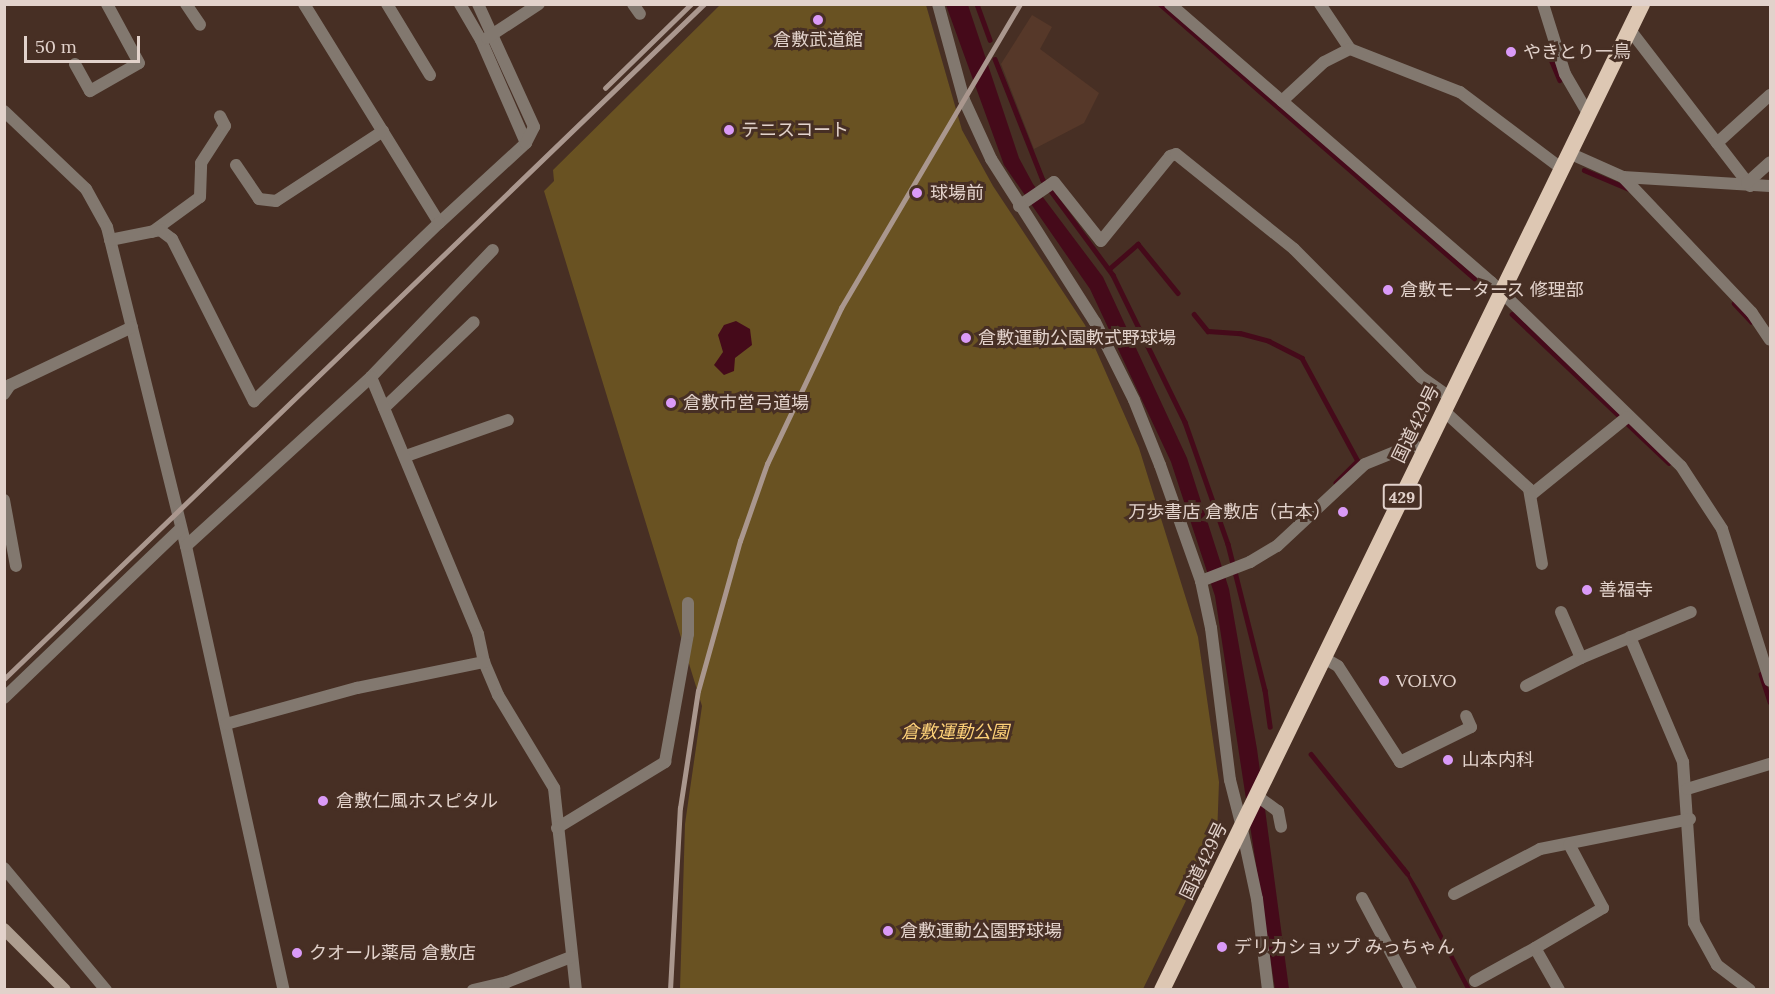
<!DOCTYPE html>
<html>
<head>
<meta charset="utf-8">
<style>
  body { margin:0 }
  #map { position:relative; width:1775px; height:994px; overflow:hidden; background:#472f24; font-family:Lora,"Noto Sans JP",serif }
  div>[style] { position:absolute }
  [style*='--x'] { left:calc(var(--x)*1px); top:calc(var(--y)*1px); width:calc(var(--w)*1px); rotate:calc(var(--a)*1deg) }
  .built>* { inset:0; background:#563829 }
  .green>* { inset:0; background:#695222 }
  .water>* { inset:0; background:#450a1a }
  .stream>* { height:4.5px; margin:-2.25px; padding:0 2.25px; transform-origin:2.25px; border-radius:2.25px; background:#450a1a }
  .minor>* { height:12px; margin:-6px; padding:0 6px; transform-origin:6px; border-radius:6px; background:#82786f }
  .tertiary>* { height:12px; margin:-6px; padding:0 6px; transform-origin:6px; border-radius:6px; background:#82786f }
  .secondary>* { height:12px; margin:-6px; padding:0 6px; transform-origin:6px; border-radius:6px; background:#ad9d8f }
  .trunk>* { height:16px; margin:-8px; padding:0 8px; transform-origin:8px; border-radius:8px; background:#ddc7b3 }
  .rail>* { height:4.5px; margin:-2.25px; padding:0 2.25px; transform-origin:2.25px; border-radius:2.25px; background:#aa978e }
  .dots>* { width:16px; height:16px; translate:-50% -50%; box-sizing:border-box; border:3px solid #472f24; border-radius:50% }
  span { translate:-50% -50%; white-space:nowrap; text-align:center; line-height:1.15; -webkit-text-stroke:6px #472f24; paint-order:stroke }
  .shield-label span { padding:2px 4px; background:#472f24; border:2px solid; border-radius:4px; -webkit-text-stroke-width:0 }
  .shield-label { font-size:16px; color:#e2d2cb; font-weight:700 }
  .poi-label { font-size:18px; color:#e2d2cb }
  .left { translate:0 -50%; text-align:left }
  .right { translate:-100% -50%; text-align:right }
  .street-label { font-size:18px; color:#e2d2cb }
  .park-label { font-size:18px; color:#fdd178; font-style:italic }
  .frame { position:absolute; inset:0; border:6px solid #e2d2cb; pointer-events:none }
  .scale { position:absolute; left:24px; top:36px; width:116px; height:27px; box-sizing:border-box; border:3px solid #e2d2cb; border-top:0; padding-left:8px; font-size:18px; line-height:21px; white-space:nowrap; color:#e2d2cb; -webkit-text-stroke:4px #472f24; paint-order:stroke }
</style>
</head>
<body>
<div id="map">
  <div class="built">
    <div style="clip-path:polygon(1032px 15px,1052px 27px,1040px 49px,1099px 93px,1084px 123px,1034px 149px,1001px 64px)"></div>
  </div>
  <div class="green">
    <div style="clip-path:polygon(720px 5px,926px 5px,962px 130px,993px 186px,1085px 325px,1139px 448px,1198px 637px,1219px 782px,1217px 837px,1143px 989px,680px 989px,685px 824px,702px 706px,544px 191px,554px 181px,553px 170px)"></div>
  </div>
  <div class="water">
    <div style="clip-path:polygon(946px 5px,968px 5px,1019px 158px,1033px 184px,1103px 277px,1187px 458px,1229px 589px,1257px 749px,1289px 989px,1275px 989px,1215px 596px,1171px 462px,1090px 289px,1004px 165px)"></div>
    <div style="clip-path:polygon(736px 321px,750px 329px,752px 345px,735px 358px,734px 371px,724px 375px,714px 365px,723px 352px,718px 335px,724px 325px)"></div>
    <div style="clip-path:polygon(1405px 867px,1419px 890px,1471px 989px,1466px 989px,1403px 869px)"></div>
  </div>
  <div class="stream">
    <div style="--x:977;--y:4;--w:38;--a:70"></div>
    <div style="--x:1160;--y:4;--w:417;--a:41.1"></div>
    <div style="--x:1550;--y:57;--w:25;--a:67"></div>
    <div style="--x:995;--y:59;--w:130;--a:68.4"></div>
    <div style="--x:1043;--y:180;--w:118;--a:53.6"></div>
    <div style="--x:1113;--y:275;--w:164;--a:63.9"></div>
    <div style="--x:1185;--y:422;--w:129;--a:70.6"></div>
    <div style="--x:1228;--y:544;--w:151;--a:75.8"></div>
    <div style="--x:1265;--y:690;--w:37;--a:82"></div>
    <div style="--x:1584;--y:170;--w:49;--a:22.9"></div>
    <div style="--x:1109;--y:269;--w:38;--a:-41"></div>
    <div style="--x:1138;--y:244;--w:63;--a:50.8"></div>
    <div style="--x:1734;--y:303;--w:25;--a:47"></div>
    <div style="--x:1194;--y:314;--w:22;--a:51"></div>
    <div style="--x:1208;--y:331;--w:32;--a:4"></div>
    <div style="--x:1240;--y:333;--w:30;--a:15"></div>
    <div style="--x:1269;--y:341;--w:37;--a:27"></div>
    <div style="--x:1302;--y:358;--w:117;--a:61.5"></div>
    <div style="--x:1358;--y:461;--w:31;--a:135"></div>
    <div style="--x:1512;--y:314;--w:216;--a:43.5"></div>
    <div style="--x:1761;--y:674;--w:29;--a:72"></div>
    <div style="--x:1311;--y:754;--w:153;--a:51.1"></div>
  </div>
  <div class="minor">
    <div style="--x:186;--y:4;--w:25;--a:56"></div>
    <div style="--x:304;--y:4;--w:257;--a:58.3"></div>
    <div style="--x:439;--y:223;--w:118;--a:-42.6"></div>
    <div style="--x:526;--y:143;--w:112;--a:-113.6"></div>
    <div style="--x:481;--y:40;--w:42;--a:-120.3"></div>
    <div style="--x:387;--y:4;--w:83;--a:58.8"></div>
    <div style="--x:478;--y:4;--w:135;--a:65.5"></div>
    <div style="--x:534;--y:127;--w:18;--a:117"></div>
    <div style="--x:633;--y:4;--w:12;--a:55"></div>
    <div style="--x:1170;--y:4;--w:425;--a:40.9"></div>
    <div style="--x:1491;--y:282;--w:264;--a:44.1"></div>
    <div style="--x:1681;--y:466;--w:75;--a:56.9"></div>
    <div style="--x:1722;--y:529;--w:159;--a:72.5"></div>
    <div style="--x:1320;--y:4;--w:54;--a:56.3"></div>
    <div style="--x:1543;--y:4;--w:73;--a:72.6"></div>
    <div style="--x:1565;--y:74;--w:48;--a:59.7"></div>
    <div style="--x:1630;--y:30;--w:197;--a:52.4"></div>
    <div style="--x:487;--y:38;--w:62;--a:-33.2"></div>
    <div style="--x:75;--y:64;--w:31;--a:61"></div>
    <div style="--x:90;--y:91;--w:56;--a:-29.7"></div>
    <div style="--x:139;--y:63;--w:67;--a:-118.5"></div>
    <div style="--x:1282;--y:101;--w:57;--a:-42.9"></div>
    <div style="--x:1324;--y:62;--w:29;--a:-27"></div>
    <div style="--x:1350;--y:49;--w:118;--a:21.4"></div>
    <div style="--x:1460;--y:92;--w:128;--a:37"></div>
    <div style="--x:4;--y:111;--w:113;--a:43.6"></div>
    <div style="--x:86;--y:189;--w:43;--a:61.1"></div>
    <div style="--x:107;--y:227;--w:329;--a:76.1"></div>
    <div style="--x:186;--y:546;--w:455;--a:77.6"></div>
    <div style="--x:1717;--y:143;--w:72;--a:-42.2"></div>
    <div style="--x:1569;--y:153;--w:59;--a:24"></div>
    <div style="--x:1623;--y:177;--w:147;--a:3.5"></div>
    <div style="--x:236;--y:165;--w:41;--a:55.9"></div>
    <div style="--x:259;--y:199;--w:17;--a:7"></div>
    <div style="--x:276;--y:201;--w:128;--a:-33.2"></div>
    <div style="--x:1623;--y:177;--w:187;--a:46.5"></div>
    <div style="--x:1752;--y:313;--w:32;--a:56"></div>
    <div style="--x:1747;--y:183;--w:31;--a:-42"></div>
    <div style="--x:1019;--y:206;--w:42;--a:-34.4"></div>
    <div style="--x:1054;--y:182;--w:75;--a:51.5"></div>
    <div style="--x:1101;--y:241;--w:109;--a:-50.9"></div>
    <div style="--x:1170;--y:156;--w:6;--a:-18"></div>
    <div style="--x:1176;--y:154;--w:151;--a:38.8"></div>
    <div style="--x:1294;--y:249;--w:180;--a:45.2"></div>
    <div style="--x:1421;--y:377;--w:35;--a:35"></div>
    <div style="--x:152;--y:232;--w:59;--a:-36.1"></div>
    <div style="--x:200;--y:197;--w:34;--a:-88"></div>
    <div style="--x:201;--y:163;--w:44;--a:-57"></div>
    <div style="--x:225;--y:126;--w:11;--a:-117"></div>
    <div style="--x:110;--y:240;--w:51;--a:-11.3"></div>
    <div style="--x:160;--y:230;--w:15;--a:37"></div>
    <div style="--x:172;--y:239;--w:182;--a:63.2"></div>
    <div style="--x:254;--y:401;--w:257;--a:-43.9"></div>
    <div style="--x:371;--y:377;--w:176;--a:-46.2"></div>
    <div style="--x:4;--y:394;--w:11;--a:-56"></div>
    <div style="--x:10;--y:385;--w:135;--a:-25.4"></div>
    <div style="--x:384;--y:408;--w:124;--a:-43.7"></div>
    <div style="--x:1444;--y:411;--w:115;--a:42.5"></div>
    <div style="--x:1529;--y:489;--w:76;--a:80.2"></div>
    <div style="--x:406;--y:456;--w:108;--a:-19.4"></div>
    <div style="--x:1532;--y:494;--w:122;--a:-39"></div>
    <div style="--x:4;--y:500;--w:67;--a:79.7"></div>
    <div style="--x:186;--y:546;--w:251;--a:-42.4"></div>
    <div style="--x:371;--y:377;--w:278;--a:67.4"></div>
    <div style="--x:478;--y:634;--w:29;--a:78"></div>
    <div style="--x:484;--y:662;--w:36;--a:67"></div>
    <div style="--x:498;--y:695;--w:109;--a:58.9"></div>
    <div style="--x:554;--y:788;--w:203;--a:83.8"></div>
    <div style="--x:1201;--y:581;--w:53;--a:-21.2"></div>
    <div style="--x:1250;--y:562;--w:31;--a:-31"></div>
    <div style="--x:1277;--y:546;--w:120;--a:-43"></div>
    <div style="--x:1365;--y:464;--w:51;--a:-22"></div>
    <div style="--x:1412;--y:445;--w:14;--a:21"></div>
    <div style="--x:1561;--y:612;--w:50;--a:66.5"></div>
    <div style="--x:1630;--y:637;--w:136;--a:67"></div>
    <div style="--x:1683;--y:762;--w:161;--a:86.1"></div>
    <div style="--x:1694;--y:923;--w:48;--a:61.3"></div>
    <div style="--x:1717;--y:965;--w:41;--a:37.1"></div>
    <div style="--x:1324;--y:658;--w:16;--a:30"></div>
    <div style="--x:1338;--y:666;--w:114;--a:57.1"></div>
    <div style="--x:1400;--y:762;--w:79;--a:-26.2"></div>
    <div style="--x:1471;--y:727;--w:12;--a:-114"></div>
    <div style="--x:1526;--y:686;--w:62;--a:-27"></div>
    <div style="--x:1581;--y:658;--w:119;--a:-22.7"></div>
    <div style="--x:4;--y:698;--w:245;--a:-43.8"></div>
    <div style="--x:226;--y:724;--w:136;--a:-15.4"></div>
    <div style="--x:357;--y:688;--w:130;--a:-11.6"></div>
    <div style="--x:1687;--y:789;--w:87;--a:-16.8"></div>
    <div style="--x:1257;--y:796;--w:26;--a:36"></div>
    <div style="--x:1278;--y:811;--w:16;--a:79"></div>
    <div style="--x:557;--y:828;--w:127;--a:-31.4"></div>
    <div style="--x:665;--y:762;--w:130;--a:-79.8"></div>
    <div style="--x:688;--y:634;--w:31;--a:-90"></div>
    <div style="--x:1242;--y:829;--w:72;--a:77.9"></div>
    <div style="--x:1257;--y:899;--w:92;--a:83.1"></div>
    <div style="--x:4;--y:868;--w:159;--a:50.1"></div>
    <div style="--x:1454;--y:894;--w:97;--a:-27.6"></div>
    <div style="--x:1540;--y:849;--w:153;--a:-11.3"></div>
    <div style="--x:1362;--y:898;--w:104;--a:62"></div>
    <div style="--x:1475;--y:981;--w:68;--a:-28.8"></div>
    <div style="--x:473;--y:990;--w:35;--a:-13"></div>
    <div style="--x:507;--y:982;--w:69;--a:-21.3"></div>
    <div style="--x:1559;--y:990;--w:48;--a:-119.7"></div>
    <div style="--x:1535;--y:948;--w:79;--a:-30.5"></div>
    <div style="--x:1603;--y:908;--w:72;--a:-118"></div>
  </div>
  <div class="tertiary">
    <div style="--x:938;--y:4;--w:99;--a:74.8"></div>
    <div style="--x:964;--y:100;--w:65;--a:65.4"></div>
    <div style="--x:991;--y:159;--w:193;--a:57.5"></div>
    <div style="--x:1095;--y:322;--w:87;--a:63.4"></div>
    <div style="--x:1134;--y:400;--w:70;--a:68.2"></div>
    <div style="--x:1160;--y:465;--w:123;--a:70.5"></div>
    <div style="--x:1201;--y:581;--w:48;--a:78"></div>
    <div style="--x:1211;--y:628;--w:153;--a:82.9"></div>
    <div style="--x:1230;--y:780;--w:49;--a:75.7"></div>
  </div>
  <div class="secondary">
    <div style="--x:4;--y:929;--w:86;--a:45"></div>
  </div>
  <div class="trunk">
    <div style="--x:1162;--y:990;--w:1097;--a:-64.04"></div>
  </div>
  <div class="rail">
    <div style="--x:605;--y:88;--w:120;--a:-44.3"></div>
    <div style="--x:4;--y:679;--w:972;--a:-43.96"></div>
    <div style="--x:670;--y:990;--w:182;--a:-86.9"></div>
    <div style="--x:680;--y:808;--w:118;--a:-81.3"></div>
    <div style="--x:698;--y:691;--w:156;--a:-74.4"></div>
    <div style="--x:740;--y:541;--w:82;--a:-70.7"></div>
    <div style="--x:767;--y:464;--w:173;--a:-64.6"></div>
    <div style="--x:841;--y:308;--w:353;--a:-59.5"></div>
  </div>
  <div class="dots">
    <div style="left:818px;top:20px;background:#da9af7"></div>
    <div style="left:1511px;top:52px;background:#da9af7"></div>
    <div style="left:729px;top:130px;background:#da9af7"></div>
    <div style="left:917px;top:193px;background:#da9af7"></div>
    <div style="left:1388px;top:290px;background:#da9af7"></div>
    <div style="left:966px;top:338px;background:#da9af7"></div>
    <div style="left:671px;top:403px;background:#da9af7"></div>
    <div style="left:1343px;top:512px;background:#da9af7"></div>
    <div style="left:1587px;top:590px;background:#da9af7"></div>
    <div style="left:1384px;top:681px;background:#da9af7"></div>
    <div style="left:1448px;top:760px;background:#da9af7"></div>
    <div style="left:323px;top:801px;background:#da9af7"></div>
    <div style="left:888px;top:931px;background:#da9af7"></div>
    <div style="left:1222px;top:947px;background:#da9af7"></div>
    <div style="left:297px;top:953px;background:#da9af7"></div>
  </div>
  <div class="shield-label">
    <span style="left:1402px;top:497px">429</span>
  </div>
  <div class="poi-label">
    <span style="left:818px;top:40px">倉敷武道館</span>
    <span class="left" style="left:1523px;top:52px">やきとり一鳥</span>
    <span class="left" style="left:741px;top:130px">テニスコート</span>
    <span class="left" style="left:930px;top:193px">球場前</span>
    <span class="left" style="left:1400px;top:290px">倉敷モータース 修理部</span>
    <span class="left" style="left:978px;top:338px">倉敷運動公園軟式野球場</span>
    <span class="left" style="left:683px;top:403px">倉敷市営弓道場</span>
    <span class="right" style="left:1331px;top:512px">万歩書店 倉敷店（古本）</span>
    <span class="left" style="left:1599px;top:590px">善福寺</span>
    <span class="left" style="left:1396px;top:681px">VOLVO</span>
    <span class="left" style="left:1462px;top:760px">山本内科</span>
    <span class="left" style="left:336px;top:801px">倉敷仁風ホスピタル</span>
    <span class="left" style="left:900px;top:931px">倉敷運動公園野球場</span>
    <span class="left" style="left:1234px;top:947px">デリカショップ みっちゃん</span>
    <span class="left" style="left:309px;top:953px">クオール薬局 倉敷店</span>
  </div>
  <div class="street-label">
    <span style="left:1416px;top:424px;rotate:-64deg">国道429号</span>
    <span style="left:1204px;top:861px;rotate:-64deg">国道429号</span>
  </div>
  <div class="park-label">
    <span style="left:955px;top:732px">倉敷運動公園</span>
  </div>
  <div class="frame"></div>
  <div class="scale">50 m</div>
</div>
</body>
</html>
